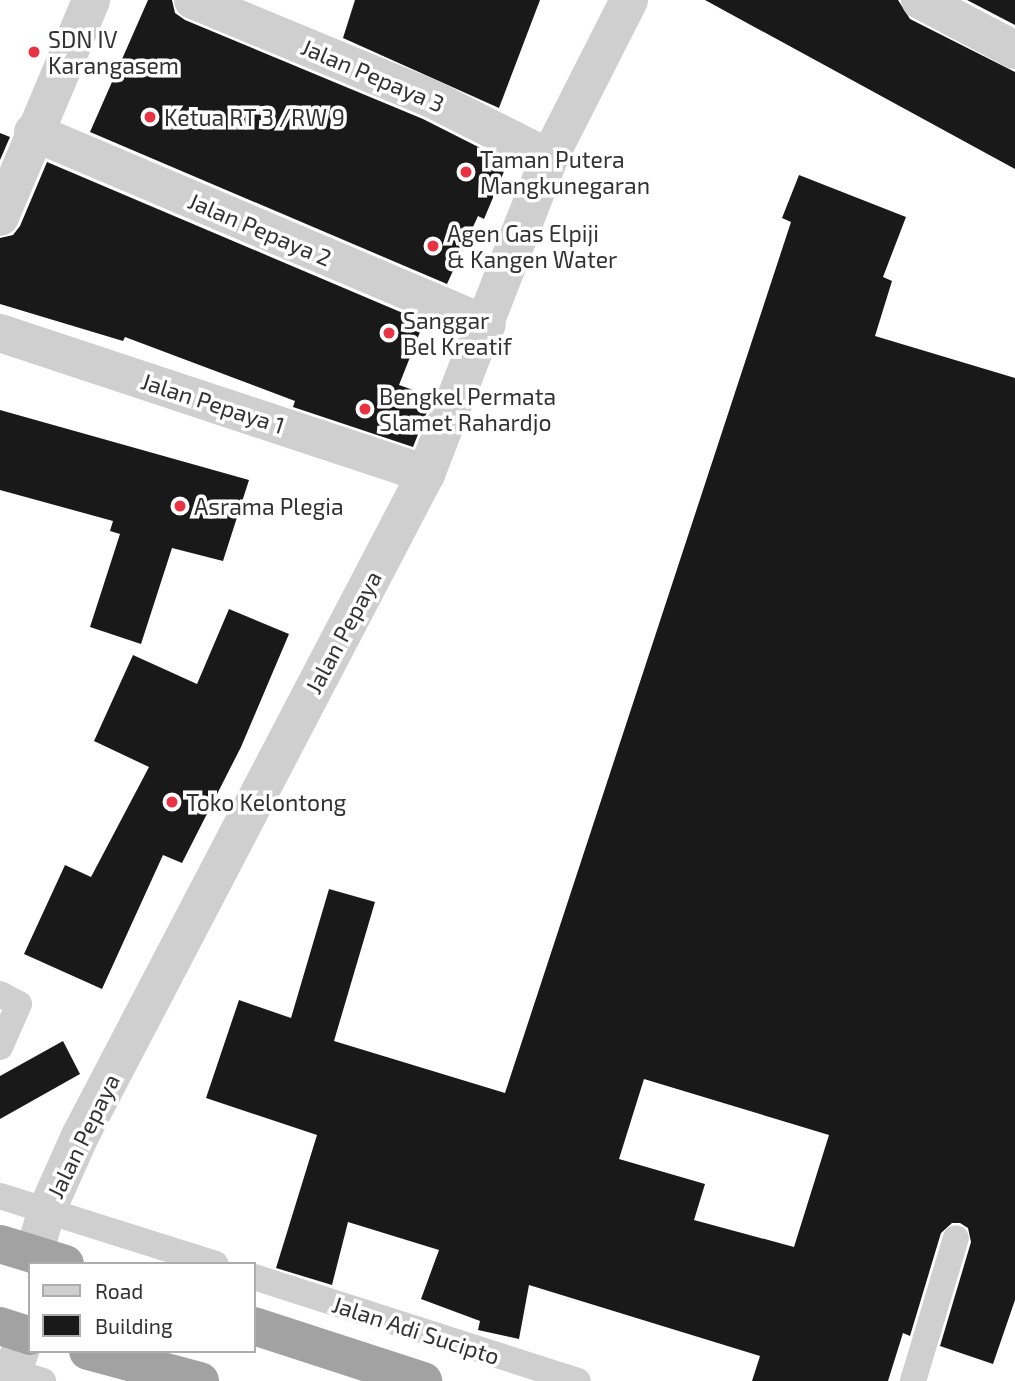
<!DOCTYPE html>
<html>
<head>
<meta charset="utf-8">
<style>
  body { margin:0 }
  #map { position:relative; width:1015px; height:1381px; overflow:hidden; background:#fff; font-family:"Exo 2",sans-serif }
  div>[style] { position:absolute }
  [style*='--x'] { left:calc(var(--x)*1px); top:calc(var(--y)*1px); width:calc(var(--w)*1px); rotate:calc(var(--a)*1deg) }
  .building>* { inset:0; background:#191919 }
  .service>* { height:26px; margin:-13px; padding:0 13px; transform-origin:13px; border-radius:13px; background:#cfcfcf }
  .minor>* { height:38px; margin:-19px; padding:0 19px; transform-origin:19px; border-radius:19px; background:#cfcfcf }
  .trunk>* { height:38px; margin:-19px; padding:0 19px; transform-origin:19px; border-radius:19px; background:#a2a2a2 }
  .dots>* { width:19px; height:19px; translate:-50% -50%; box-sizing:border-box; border:4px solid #fff; border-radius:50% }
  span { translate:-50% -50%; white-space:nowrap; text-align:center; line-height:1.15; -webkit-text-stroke:7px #fff; paint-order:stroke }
  .poi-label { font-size:23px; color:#323232 }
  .left { translate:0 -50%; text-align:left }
  .street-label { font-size:23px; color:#323232 }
  .legend { position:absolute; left:28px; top:1262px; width:228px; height:91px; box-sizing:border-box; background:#fff; border:2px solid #adadad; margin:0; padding:9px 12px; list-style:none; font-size:21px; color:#323232 }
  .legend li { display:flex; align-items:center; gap:14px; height:35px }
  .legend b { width:35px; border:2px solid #adadad }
</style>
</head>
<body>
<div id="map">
  <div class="building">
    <div style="clip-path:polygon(148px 0,172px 0,175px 13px,185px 20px,423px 119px,508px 162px,484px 219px,478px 216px,447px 284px,90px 132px)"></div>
    <div style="clip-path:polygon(355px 0,540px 0,499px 108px,343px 38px)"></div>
    <div style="clip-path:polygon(705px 0,898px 0,910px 19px,1015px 72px,1015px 169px)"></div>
    <div style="clip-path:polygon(967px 0,1015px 0,1015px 25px)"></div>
    <div style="clip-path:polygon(0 133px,10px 137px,0 160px)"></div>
    <div style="clip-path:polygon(47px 162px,424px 322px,399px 385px,433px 397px,413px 447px,293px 407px,295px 401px,125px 337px,123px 341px,0 304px,0 238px,13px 235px,20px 226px)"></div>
    <div style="clip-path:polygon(evenodd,799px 175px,906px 217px,883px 277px,892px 281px,875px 336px,1015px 378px,1015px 1300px,993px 1364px,940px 1346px,971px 1242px,968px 1228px,960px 1223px,952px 1223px,941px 1233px,910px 1336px,903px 1333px,888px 1381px,752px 1381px,760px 1356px,529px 1285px,519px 1339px,478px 1330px,480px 1321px,421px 1299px,439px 1250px,348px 1222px,332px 1285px,276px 1268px,317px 1135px,206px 1098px,239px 1000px,291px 1018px,329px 889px,375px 902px,334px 1041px,505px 1093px,791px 222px,782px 218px,799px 175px,644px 1079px,829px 1135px,794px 1247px,694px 1220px,705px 1184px,619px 1159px,644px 1079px)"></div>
    <div style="clip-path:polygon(0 410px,249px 480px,223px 561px,172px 548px,141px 644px,90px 627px,120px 534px,110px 531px,113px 521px,0 490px)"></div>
    <div style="clip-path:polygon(229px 609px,289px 634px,241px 747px,182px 863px,163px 855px,102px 989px,24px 954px,65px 865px,91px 877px,149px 767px,94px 741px,133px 655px,197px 684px)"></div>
    <div style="clip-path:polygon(63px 1041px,80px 1074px,0 1119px,0 1076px)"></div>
  </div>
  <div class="service">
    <div style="--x:0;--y:994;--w:21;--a:28"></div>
    <div style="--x:19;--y:1004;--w:47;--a:113.8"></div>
    <div style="--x:0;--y:1196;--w:226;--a:17.5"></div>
    <div style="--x:254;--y:1277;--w:340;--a:17.8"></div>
    <div style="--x:0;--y:1368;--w:45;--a:16.8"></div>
    <div style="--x:913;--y:1381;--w:149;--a:-73.3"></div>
  </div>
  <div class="minor">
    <div style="--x:193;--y:0;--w:259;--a:22.5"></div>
    <div style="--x:432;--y:99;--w:131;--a:26.8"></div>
    <div style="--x:920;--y:0;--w:107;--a:27.8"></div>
    <div style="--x:33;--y:132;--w:493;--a:23"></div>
    <div style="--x:0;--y:217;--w:235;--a:-67.2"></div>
    <div style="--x:0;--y:333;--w:449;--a:18.3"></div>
    <div style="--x:34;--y:1253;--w:45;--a:-73.2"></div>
    <div style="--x:47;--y:1210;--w:81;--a:-66"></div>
    <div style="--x:80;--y:1136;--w:747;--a:-62.41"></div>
    <div style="--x:426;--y:474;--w:339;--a:-68.7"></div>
    <div style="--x:549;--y:158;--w:177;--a:-63.1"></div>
    <div style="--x:9;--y:1381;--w:49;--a:-69.7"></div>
  </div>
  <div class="trunk">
    <div style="--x:0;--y:1244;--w:68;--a:17.1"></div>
    <div style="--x:0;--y:1326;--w:32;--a:18"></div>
    <div style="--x:254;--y:1326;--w:178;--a:18"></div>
    <div style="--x:88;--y:1351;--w:116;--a:15"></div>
  </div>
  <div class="dots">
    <div style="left:34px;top:52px;background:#e93344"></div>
    <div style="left:150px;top:117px;background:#e93344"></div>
    <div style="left:466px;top:172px;background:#e93344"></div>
    <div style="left:433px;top:246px;background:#e93344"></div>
    <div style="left:389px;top:333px;background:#e93344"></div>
    <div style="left:365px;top:409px;background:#e93344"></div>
    <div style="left:180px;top:506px;background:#e93344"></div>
    <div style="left:172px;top:802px;background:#e93344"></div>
  </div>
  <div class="poi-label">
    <span class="left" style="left:48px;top:52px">SDN IV<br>Karangasem</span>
    <span class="left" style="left:164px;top:117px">Ketua RT 3 /RW 9</span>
    <span class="left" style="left:480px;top:172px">Taman Putera<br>Mangkunegaran</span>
    <span class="left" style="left:447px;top:246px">Agen Gas Elpiji<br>&amp; Kangen Water</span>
    <span class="left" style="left:403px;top:333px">Sanggar<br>Bel Kreatif</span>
    <span class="left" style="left:379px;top:409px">Bengkel Permata<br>Slamet Rahardjo</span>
    <span class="left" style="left:194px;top:506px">Asrama Plegia</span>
    <span class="left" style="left:186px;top:802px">Toko Kelontong</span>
  </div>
  <div class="street-label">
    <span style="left:373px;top:75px;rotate:23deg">Jalan Pepaya 3</span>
    <span style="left:260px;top:229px;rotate:23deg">Jalan Pepaya 2</span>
    <span style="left:213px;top:403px;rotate:18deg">Jalan Pepaya 1</span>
    <span style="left:343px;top:632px;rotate:-62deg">Jalan Pepaya</span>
    <span style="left:83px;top:1136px;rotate:-64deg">Jalan Pepaya</span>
    <span style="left:416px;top:1330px;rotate:18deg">Jalan Adi Sucipto</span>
  </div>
  <ul class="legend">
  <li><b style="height:9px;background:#cfcfcf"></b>Road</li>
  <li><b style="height:19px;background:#191919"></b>Building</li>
  </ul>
</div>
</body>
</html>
